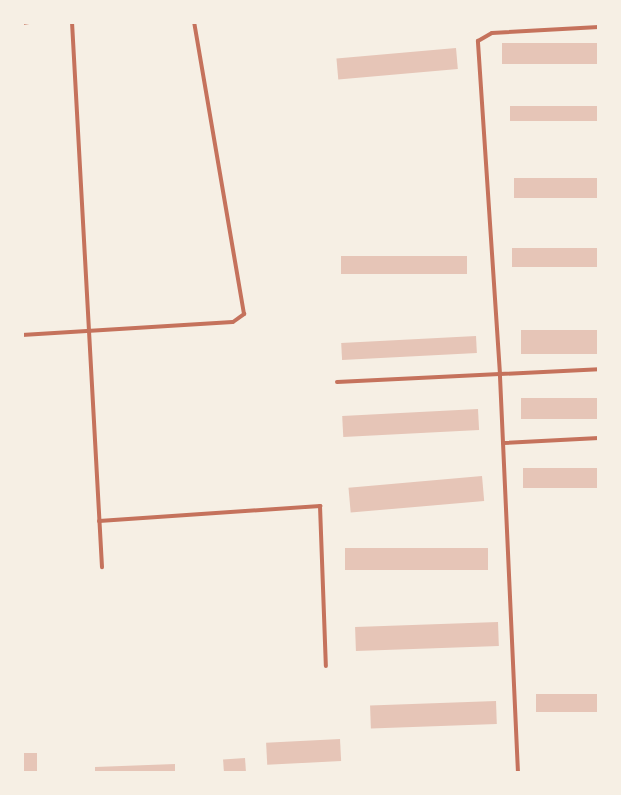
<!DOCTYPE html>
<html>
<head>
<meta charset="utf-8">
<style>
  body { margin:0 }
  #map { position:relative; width:621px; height:795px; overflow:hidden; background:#f6efe4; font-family:Cabin,sans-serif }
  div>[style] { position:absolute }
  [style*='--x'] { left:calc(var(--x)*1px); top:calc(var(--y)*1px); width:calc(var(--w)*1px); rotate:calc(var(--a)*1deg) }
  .building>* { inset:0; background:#e6c5b7; transform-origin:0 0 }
  .service>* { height:4px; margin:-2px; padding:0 2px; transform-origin:2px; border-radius:2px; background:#c5725c }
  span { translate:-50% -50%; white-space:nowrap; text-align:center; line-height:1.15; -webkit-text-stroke:8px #f6efe4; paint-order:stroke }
  .frame { position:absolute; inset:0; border:24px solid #f6efe4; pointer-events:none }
</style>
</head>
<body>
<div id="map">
  <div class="building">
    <div style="left:599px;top:43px;width:21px;height:97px;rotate:90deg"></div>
    <div style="left:456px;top:48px;width:21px;height:120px;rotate:85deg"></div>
    <div style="left:599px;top:106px;width:15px;height:89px;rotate:90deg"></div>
    <div style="left:599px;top:178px;width:20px;height:85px;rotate:90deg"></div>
    <div style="left:599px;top:248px;width:19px;height:87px;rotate:90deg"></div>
    <div style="left:467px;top:256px;width:18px;height:126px;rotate:90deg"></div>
    <div style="left:599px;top:330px;width:24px;height:78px;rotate:90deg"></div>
    <div style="left:476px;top:336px;width:17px;height:135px;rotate:87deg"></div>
    <div style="left:599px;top:398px;width:21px;height:78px;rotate:90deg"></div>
    <div style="left:478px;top:409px;width:21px;height:136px;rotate:87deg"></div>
    <div style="left:599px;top:468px;width:20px;height:76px;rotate:90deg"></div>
    <div style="left:482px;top:476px;width:25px;height:134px;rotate:85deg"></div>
    <div style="left:488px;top:548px;width:22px;height:143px;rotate:90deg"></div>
    <div style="left:498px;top:622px;width:24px;height:143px;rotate:88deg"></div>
    <div style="left:599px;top:694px;width:18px;height:63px;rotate:90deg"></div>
    <div style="left:496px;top:701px;width:23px;height:126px;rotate:88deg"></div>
    <div style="left:340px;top:739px;width:22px;height:74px;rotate:87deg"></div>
    <div style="left:22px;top:753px;width:15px;height:20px"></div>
    <div style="left:245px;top:758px;width:15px;height:22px;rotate:86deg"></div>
    <div style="clip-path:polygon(175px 764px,175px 773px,95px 773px,95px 767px)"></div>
  </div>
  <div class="service">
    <div style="--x:72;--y:22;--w:546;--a:86.85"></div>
    <div style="--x:22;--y:23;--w:7;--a:-8"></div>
    <div style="--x:22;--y:335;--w:211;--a:-3.5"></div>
    <div style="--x:233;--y:322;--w:14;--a:-36"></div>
    <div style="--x:244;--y:314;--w:296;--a:-99.7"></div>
    <div style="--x:337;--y:382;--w:262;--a:-2.8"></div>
    <div style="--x:503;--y:443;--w:96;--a:-3"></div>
    <div style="--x:99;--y:521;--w:222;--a:-3.9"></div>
    <div style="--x:320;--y:506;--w:160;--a:87.9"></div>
    <div style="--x:518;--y:773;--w:399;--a:-92.6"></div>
    <div style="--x:500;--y:374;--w:334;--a:-93.8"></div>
    <div style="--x:478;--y:41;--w:16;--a:-30"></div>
    <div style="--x:492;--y:33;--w:107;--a:-3.2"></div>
  </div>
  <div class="frame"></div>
</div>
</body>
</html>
